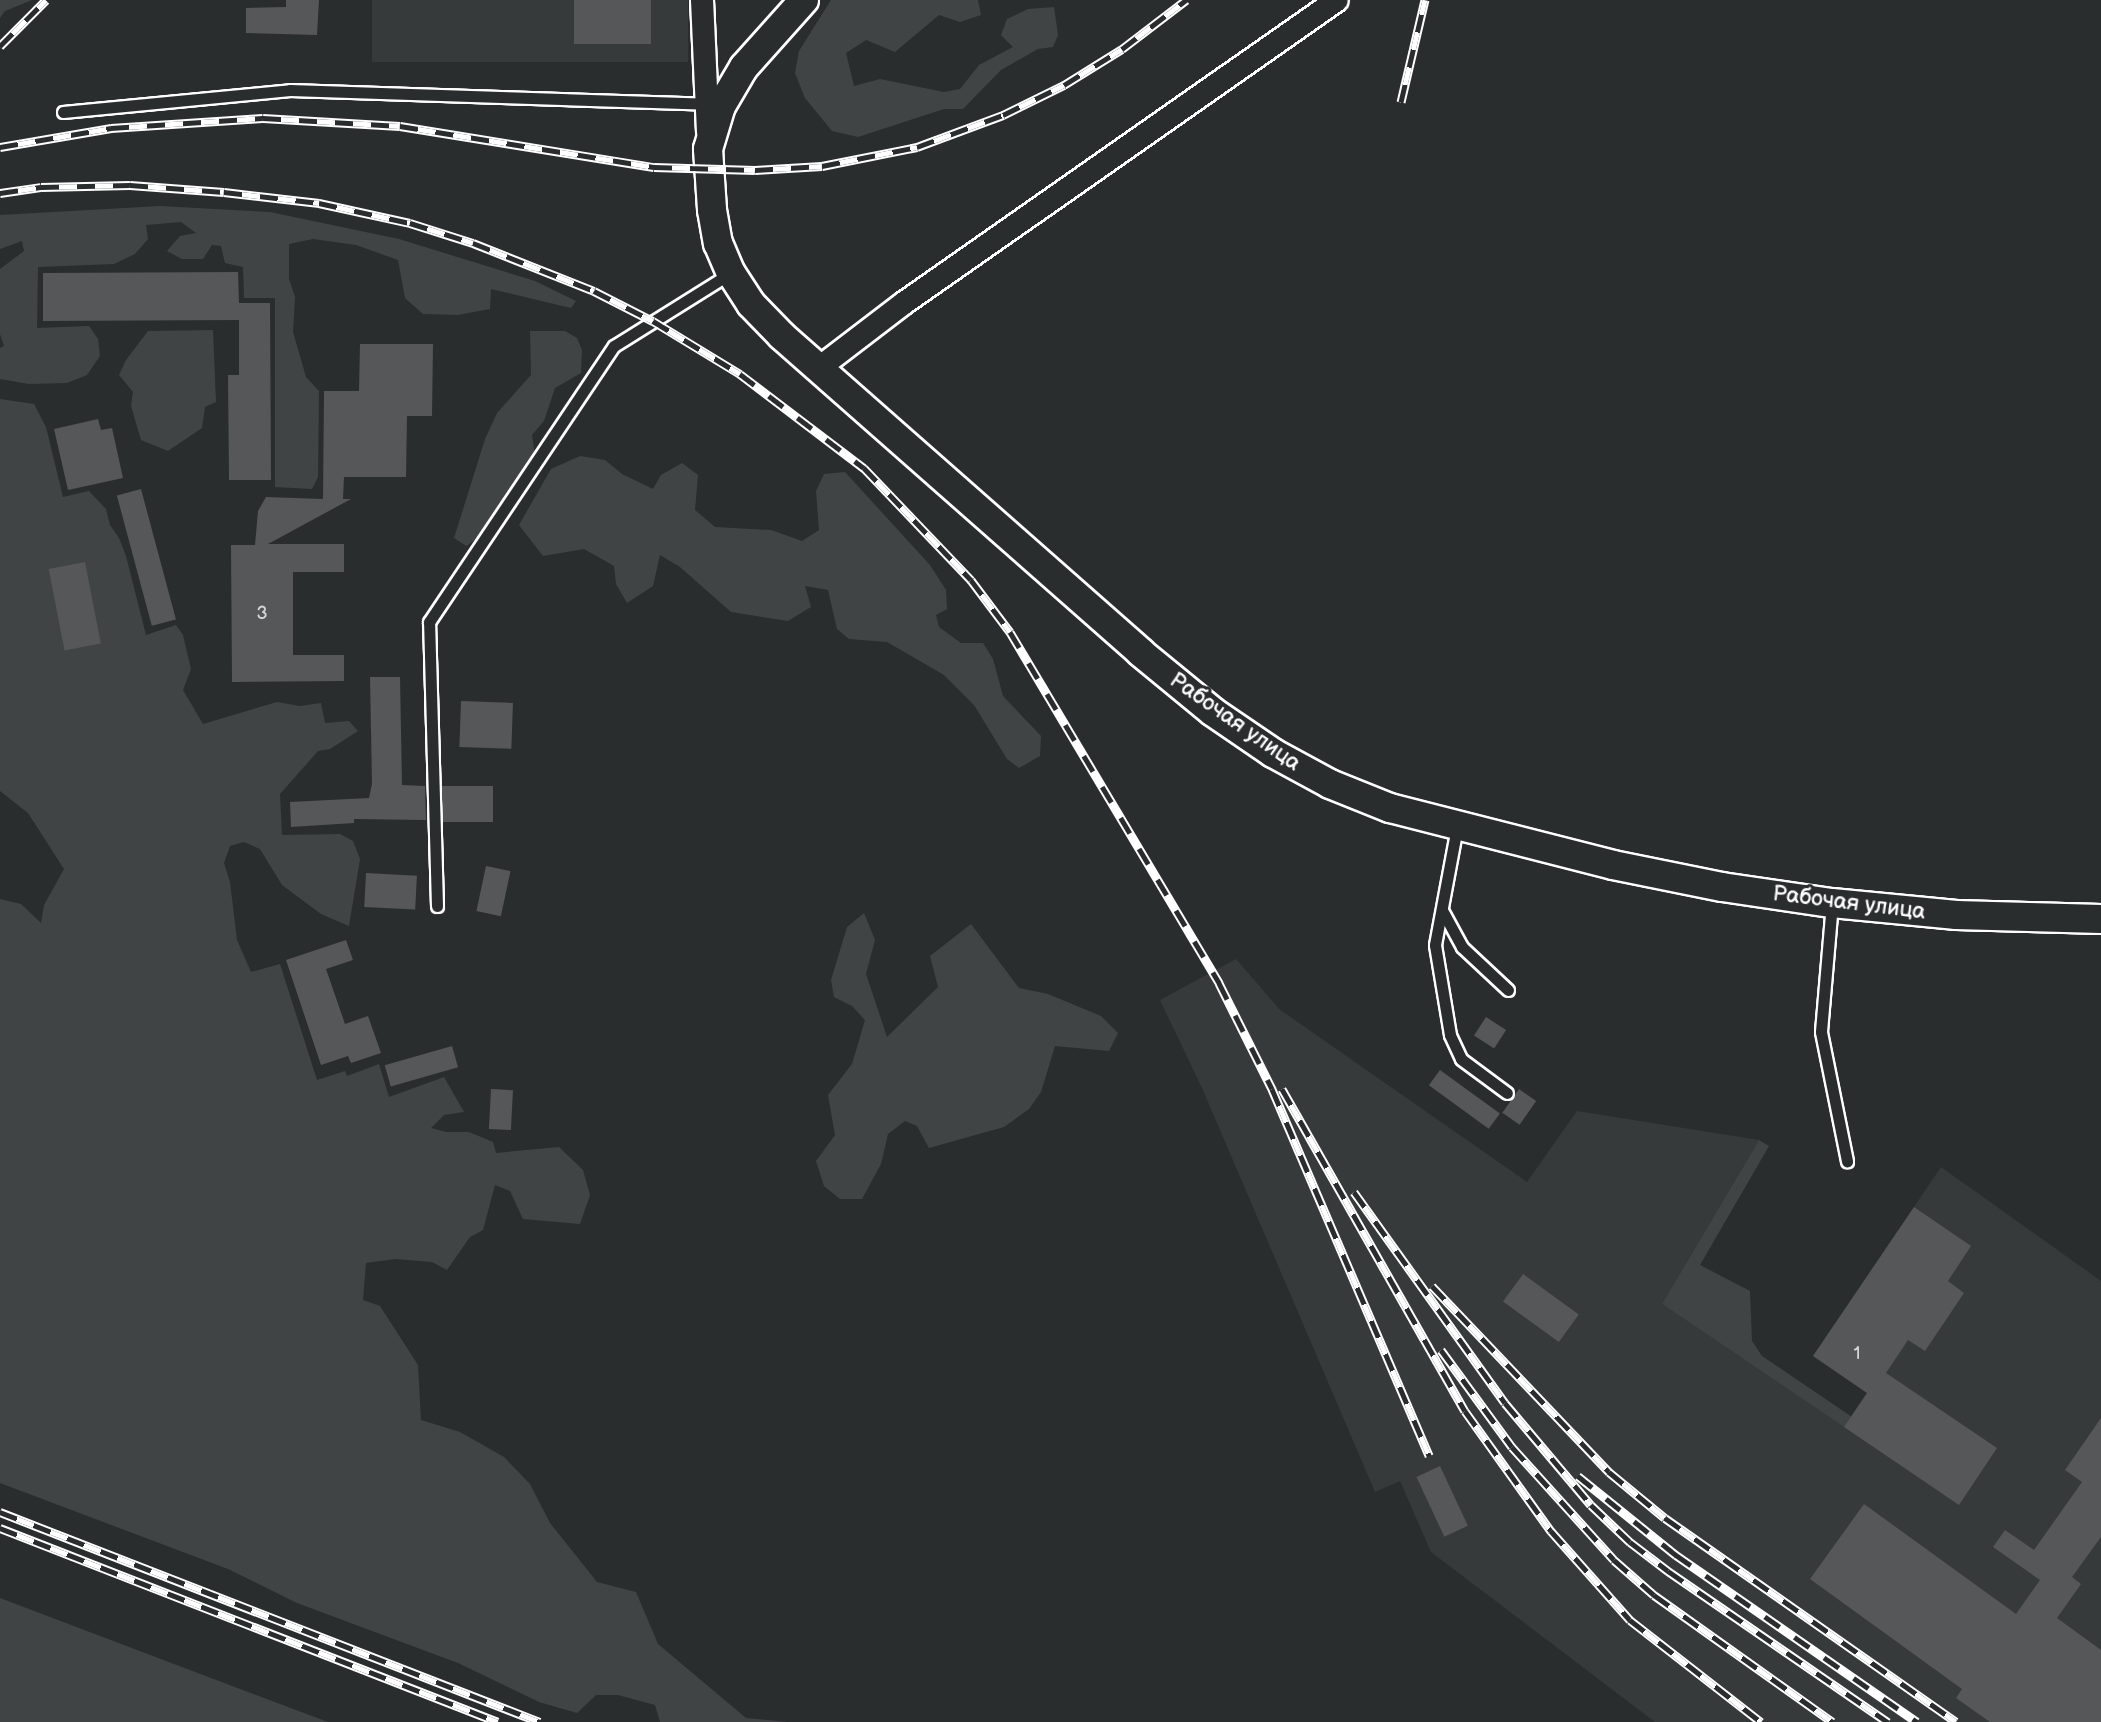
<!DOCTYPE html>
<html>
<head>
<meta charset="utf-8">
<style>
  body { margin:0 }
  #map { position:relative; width:2101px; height:1722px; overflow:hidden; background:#2a2d2e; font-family:"Balsamiq Sans",sans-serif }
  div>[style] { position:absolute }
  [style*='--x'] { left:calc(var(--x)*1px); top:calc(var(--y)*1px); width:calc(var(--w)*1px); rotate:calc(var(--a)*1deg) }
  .built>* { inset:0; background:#373a3b; transform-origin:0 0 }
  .green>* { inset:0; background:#414445 }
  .building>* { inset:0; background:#555758; transform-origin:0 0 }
  .roads { filter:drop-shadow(2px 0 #fff) drop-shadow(-2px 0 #fff) drop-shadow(0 2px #fff) drop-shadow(0 -2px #fff) }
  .service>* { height:11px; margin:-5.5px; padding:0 5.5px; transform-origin:5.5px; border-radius:5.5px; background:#2a2d2e }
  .minor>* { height:22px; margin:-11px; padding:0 11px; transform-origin:11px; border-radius:11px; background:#2a2d2e }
  .tertiary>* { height:28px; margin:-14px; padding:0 14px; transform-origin:14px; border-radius:14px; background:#2a2d2e }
  .rail>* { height:9px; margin-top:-4.5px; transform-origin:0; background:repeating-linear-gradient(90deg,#2a2d2e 0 18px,#fff 0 36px); box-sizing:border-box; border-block:2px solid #fff }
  span { translate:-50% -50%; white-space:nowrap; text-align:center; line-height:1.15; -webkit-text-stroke:6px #2a2d2e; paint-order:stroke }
  .number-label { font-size:18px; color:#d4d5d5 }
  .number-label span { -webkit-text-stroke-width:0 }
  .street-label { font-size:22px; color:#fff }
</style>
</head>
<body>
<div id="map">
  <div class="built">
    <div style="left:372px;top:0;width:316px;height:62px"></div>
    <div style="clip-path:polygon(1236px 959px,1279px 1009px,1527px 1182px,1577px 1111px,1759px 1140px,1662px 1304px,1844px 1427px,1867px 1393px,1813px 1356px,1941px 1167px,2101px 1281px,2101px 1722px,1655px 1722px,1431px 1552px,1400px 1481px,1375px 1492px,1202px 1088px,1160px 1000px)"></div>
  </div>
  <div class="green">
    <div style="clip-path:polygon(0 0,32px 0,5px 11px,0 18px)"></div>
    <div style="clip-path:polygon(831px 0,978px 0,981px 15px,960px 22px,939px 15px,895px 52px,866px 40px,846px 53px,854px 86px,880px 79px,944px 92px,960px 89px,979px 65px,1013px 47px,1001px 35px,1007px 19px,1028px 9px,1054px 7px,1058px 35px,1053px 47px,1038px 49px,1001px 70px,963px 109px,944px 109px,858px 137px,832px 131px,805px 98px,795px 73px,799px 51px)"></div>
    <div style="clip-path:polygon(160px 206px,270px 212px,399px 239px,535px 281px,576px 301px,571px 308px,491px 289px,490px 309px,458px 315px,423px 314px,405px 298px,398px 260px,356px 245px,313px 239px,289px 244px,289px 279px,295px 297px,293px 332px,306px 377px,319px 391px,318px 477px,312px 489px,275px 487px,275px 298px,244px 298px,243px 267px,225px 263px,221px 246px,212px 245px,203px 259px,182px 259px,167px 251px,180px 236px,196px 233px,181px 222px,146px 225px,148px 239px,135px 254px,114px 264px,38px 267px,37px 328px,89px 326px,98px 339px,100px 356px,87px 375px,67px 383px,29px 384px,0 379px,0 348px,4px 346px,0 334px,0 269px,24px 251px,22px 241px,0 249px,0 215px)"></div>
    <div style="clip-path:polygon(213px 330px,216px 402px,205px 407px,202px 428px,168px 451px,141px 440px,131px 406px,133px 392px,119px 375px,126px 360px,148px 331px)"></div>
    <div style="clip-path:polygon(530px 331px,565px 331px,577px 338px,582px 350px,581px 373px,555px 388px,544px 421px,532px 435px,535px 456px,475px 540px,466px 546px,454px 538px,485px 439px,497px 413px,531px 375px)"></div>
    <div style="clip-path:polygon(0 399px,34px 404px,46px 427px,63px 497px,89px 491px,106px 509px,110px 525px,119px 538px,126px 556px,146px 635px,176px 625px,183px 635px,191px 669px,183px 690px,203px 724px,277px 702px,300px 706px,321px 703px,325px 723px,349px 721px,358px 731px,330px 749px,318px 751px,280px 794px,282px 835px,340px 834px,353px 841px,360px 859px,349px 926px,321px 914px,282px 885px,260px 849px,244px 842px,230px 846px,224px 863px,230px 882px,237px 940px,251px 972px,280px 964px,317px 1080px,345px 1071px,347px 1076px,379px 1064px,389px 1097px,444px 1077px,464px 1112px,444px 1115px,431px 1128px,446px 1132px,469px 1132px,493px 1142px,496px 1153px,559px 1147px,583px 1170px,590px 1195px,580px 1224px,523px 1219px,510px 1191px,495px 1185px,483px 1230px,470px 1237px,447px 1270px,432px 1262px,395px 1259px,366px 1263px,363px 1300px,380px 1306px,418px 1365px,421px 1420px,460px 1432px,504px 1457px,530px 1484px,550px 1523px,597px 1582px,636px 1592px,658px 1644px,746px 1718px,787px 1722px,660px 1722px,655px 1705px,618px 1695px,596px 1695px,577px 1713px,539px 1702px,458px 1663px,297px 1603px,228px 1569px,0 1483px,0 899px,21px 904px,41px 923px,44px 905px,64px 869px,28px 813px,0 791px)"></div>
    <div style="clip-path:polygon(580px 456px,605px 460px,622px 474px,653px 489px,661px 475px,682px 463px,698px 475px,695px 510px,715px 527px,771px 530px,802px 541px,819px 530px,816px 491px,824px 474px,845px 472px,930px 565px,946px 590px,947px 609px,936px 615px,939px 627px,961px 643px,983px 643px,993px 659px,1003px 696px,1041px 736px,1040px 756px,1019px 768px,1007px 759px,974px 705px,944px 675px,887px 642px,849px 639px,837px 629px,828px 590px,805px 586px,811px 607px,788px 621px,731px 612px,680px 567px,660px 555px,653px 586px,627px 603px,616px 584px,614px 566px,584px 549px,543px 556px,519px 525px,551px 469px)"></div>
    <div style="clip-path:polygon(864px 913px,875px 940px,866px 974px,887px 1037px,938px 987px,930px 956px,971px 924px,1019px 988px,1048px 994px,1101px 1016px,1118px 1033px,1109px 1051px,1055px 1046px,1041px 1092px,1029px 1109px,1004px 1127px,929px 1148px,917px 1126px,905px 1121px,888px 1134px,881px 1164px,862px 1199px,840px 1199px,824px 1186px,816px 1161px,835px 1135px,828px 1095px,852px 1064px,865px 1020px,852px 1006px,834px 997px,831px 980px,847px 927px)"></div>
    <div style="clip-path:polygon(1759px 1140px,1769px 1146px,1700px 1265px,1750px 1291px,1752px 1341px,1762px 1356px,1852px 1417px,1844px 1427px,1662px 1304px)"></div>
    <div style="clip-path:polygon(0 1598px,166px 1661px,328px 1722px,0 1722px)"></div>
  </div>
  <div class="building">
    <div style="clip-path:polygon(286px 0,319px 0,317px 35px,246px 33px,246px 8px,286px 7px)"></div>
    <div style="left:574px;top:0;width:77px;height:44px"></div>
    <div style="clip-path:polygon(238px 272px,239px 303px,270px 303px,271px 480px,229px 480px,228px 375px,239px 375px,239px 320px,43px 321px,43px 273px)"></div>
    <div style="clip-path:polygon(360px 344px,433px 344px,432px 416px,407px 416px,406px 477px,344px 477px,343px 499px,351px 499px,268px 544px,344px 544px,344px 572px,293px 572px,293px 655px,344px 655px,344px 681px,232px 682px,231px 545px,255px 545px,258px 511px,266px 497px,323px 499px,324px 391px,359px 391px)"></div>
    <div style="clip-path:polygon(98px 419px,101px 430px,112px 428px,123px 478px,68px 490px,54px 429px)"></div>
    <div style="left:141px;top:489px;width:135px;height:25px;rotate:75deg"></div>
    <div style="left:85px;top:562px;width:83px;height:37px;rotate:79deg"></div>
    <div style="clip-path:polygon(370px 677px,400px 677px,402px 785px,425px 786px,426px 820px,354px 819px,354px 823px,291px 827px,290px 802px,369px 798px,372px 784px)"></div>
    <div style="left:461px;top:701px;width:52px;height:46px;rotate:2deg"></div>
    <div style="left:442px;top:786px;width:51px;height:36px"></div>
    <div style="left:486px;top:866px;width:25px;height:46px;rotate:12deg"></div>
    <div style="left:366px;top:873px;width:51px;height:34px;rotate:3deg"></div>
    <div style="clip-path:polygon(346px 940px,353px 960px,326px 969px,345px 1024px,368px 1016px,381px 1053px,351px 1063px,348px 1056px,321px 1065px,286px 960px)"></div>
    <div style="left:1486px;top:1017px;width:24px;height:22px;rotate:33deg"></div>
    <div style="left:452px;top:1046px;width:22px;height:70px;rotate:74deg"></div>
    <div style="left:1440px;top:1070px;width:74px;height:19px;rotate:36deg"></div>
    <div style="left:491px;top:1089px;width:22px;height:40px;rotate:3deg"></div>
    <div style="left:1519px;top:1089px;width:21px;height:29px;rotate:35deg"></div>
    <div style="clip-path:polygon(1914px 1207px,1971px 1246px,1948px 1281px,1964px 1293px,1925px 1351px,1908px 1340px,1886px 1373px,1997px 1448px,1959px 1505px,1844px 1427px,1867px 1393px,1813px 1356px)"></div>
    <div style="left:1523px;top:1274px;width:69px;height:34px;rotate:36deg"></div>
    <div style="clip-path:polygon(2101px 1418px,2101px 1537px,2072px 1577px,2081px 1584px,2057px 1618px,2101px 1650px,2101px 1722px,1990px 1722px,1956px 1698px,1962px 1689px,1810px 1579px,1864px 1504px,2016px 1614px,2040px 1580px,1993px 1547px,2005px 1530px,2034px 1550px,2082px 1482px,2065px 1470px)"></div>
    <div style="left:1440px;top:1466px;width:66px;height:26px;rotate:65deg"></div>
  </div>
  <div class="roads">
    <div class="service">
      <div style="--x:63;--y:112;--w:228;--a:-5.5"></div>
      <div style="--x:290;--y:90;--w:417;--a:1.9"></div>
      <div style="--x:1457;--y:827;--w:120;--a:100.6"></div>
      <div style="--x:1435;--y:945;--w:91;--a:80.5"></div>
      <div style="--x:1450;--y:1035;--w:26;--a:65"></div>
      <div style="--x:1461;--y:1059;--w:57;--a:36.5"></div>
      <div style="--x:1832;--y:903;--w:129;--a:94.9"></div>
      <div style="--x:1821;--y:1032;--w:132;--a:78.6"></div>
      <div style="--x:437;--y:906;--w:284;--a:-91.6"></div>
      <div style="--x:429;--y:622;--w:332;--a:-56.2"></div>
      <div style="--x:614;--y:346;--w:138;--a:-32"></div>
      <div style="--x:1442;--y:910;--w:42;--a:61.6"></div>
      <div style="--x:1462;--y:947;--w:63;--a:43.1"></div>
    </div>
    <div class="minor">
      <div style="--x:702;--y:0;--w:132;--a:87.4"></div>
      <div style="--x:819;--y:368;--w:107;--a:-37.4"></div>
      <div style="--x:904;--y:303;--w:528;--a:-34.98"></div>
    </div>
    <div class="tertiary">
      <div style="--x:804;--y:0;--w:90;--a:131.8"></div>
      <div style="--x:744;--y:67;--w:45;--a:120.5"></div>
      <div style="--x:721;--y:106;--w:45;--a:106.8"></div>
      <div style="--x:708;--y:149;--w:61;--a:86.2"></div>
      <div style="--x:712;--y:210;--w:34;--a:80"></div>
      <div style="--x:718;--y:243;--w:33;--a:67"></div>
      <div style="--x:731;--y:273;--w:37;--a:57"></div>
      <div style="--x:751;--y:304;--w:45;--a:45.9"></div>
      <div style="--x:782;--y:336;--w:478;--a:41.4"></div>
      <div style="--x:1140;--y:652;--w:94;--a:39.4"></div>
      <div style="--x:1213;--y:712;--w:73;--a:34.3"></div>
      <div style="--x:1273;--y:753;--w:65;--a:28.5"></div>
      <div style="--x:1330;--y:784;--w:65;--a:21.8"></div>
      <div style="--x:1390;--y:808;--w:230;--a:14.3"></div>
      <div style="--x:1613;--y:865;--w:111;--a:11.4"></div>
      <div style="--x:1722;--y:887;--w:111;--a:8.3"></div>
      <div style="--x:1832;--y:903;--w:125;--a:5.5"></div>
      <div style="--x:1956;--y:915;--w:145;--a:1.6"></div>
    </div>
  </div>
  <div class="rail">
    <div style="--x:0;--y:46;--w:65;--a:-45"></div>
    <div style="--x:1401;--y:102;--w:105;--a:-76.8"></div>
    <div style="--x:0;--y:147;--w:113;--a:-9.7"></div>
    <div style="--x:111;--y:128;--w:152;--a:-3.8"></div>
    <div style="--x:263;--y:118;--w:137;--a:3.3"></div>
    <div style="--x:400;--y:126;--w:257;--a:9.2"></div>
    <div style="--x:654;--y:167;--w:101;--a:1.7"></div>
    <div style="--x:755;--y:170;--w:67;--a:-3.4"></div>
    <div style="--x:822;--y:166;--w:97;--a:-11.3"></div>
    <div style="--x:917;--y:147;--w:92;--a:-20.4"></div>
    <div style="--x:1003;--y:115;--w:68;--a:-26.2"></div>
    <div style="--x:1064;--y:85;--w:68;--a:-31.8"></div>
    <div style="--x:1122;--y:49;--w:81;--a:-37.4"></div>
    <div style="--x:0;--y:193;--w:41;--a:-8.3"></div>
    <div style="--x:41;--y:187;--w:89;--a:-1.3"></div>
    <div style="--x:130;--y:185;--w:94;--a:4.3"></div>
    <div style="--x:224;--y:192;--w:96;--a:6.6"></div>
    <div style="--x:319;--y:203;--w:93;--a:12.4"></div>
    <div style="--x:410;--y:223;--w:66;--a:17.6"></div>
    <div style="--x:473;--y:243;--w:130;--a:21.6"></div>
    <div style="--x:594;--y:291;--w:66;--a:27"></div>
    <div style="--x:653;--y:321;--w:102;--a:31.3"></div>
    <div style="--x:740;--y:374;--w:156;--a:37.2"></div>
    <div style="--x:864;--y:468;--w:155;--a:46.3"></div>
    <div style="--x:971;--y:580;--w:65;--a:53.1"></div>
    <div style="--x:1010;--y:632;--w:409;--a:59.2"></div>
    <div style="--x:1219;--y:983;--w:119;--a:63.4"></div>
    <div style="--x:1272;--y:1089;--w:399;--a:66.8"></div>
    <div style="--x:1282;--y:1089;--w:370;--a:60.4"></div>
    <div style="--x:1465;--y:1411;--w:148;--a:54.4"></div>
    <div style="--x:1551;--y:1531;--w:119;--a:48.4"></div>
    <div style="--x:1630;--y:1620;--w:166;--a:37.9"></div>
    <div style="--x:1354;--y:1192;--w:259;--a:54.4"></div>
    <div style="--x:1505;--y:1403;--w:133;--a:49.9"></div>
    <div style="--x:1591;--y:1505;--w:54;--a:43.5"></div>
    <div style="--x:1630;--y:1542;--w:48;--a:37.3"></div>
    <div style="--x:1668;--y:1571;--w:267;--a:34.5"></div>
    <div style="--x:1432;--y:1286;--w:257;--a:46.4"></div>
    <div style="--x:1609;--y:1472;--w:72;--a:39.4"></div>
    <div style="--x:1665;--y:1518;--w:355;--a:35"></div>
    <div style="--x:1441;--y:1350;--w:120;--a:53.8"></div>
    <div style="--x:1512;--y:1447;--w:152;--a:47.9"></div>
    <div style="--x:1614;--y:1560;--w:53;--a:41.2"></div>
    <div style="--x:1654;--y:1595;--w:219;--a:35.4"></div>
    <div style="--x:1578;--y:1476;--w:126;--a:38.9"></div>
    <div style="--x:1676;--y:1555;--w:293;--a:34.7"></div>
    <div style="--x:0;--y:1512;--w:579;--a:21.25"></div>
    <div style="--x:0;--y:1528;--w:534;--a:21.28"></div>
  </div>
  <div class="number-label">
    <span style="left:262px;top:614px">3</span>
    <span style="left:1857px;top:1354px">1</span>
  </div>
  <div class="street-label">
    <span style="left:1235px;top:722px;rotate:35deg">Рабочая улица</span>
    <span style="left:1849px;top:903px;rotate:7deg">Рабочая улица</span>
  </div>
</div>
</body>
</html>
